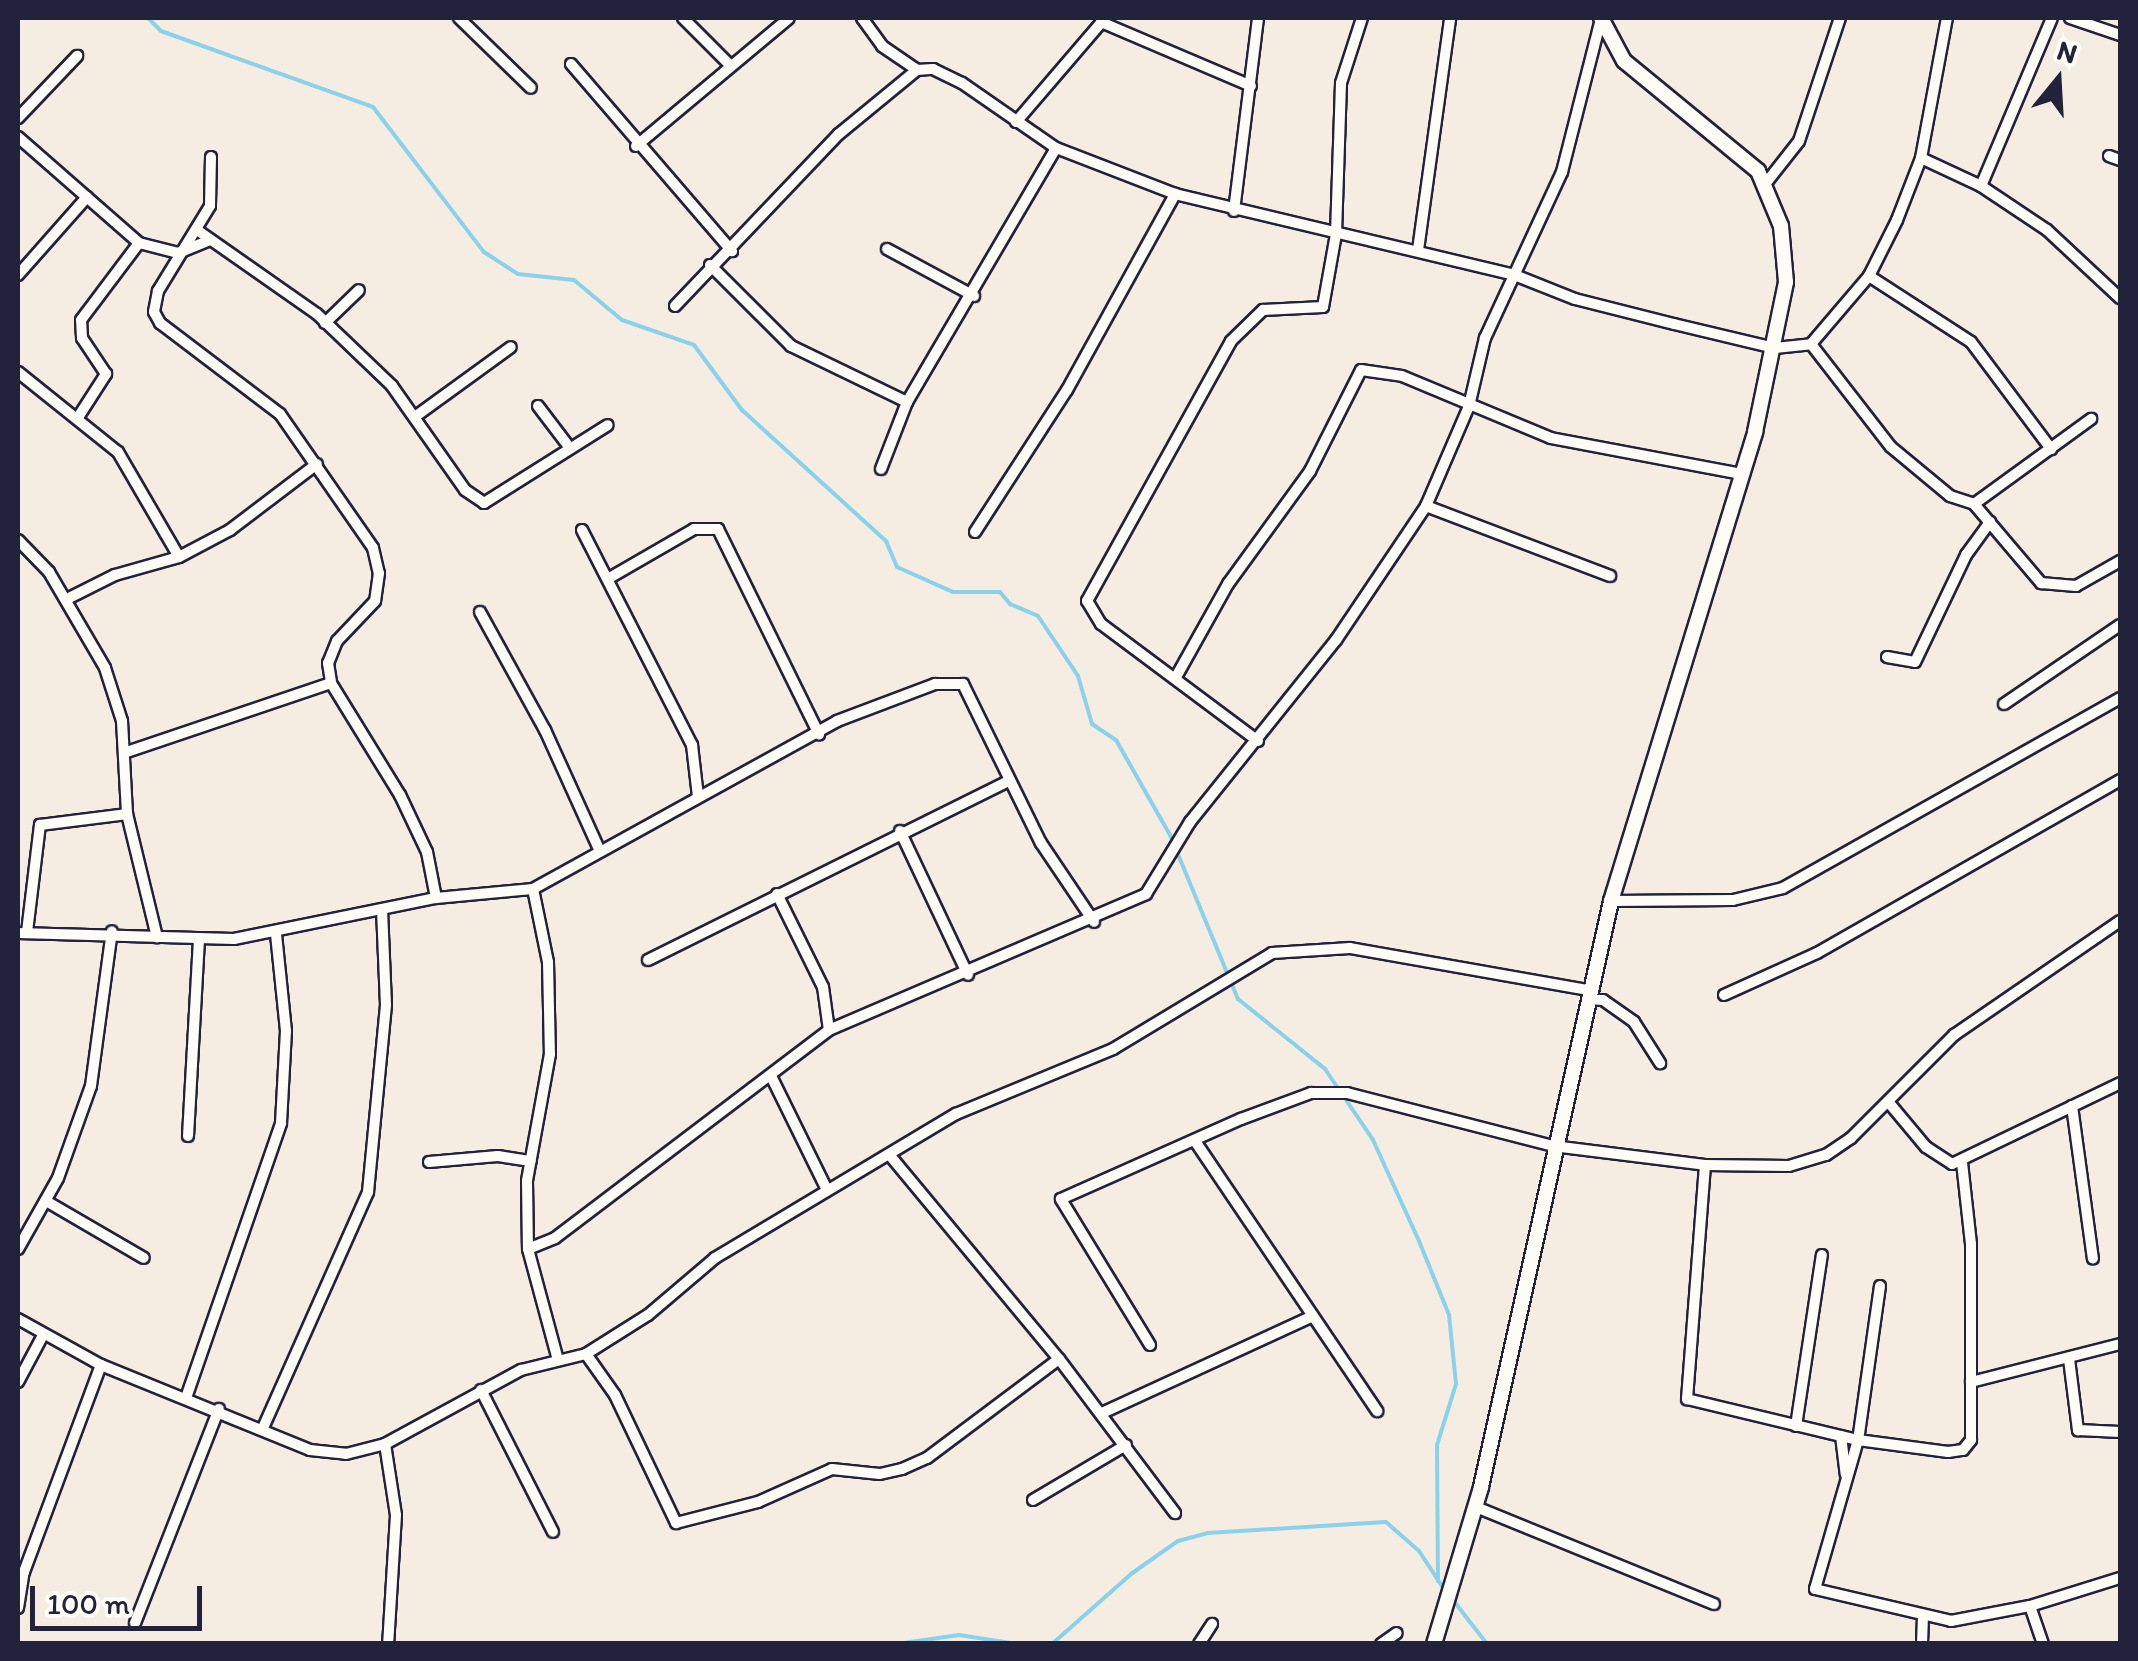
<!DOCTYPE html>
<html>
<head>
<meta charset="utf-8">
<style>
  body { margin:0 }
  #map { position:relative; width:2138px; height:1661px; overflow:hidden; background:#f6ede2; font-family:Itim,sans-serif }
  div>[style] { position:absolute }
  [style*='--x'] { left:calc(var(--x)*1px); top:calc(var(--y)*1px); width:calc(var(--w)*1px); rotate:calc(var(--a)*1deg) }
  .stream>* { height:4px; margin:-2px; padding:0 2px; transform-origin:2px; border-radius:2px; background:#8ad2eb }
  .roads { filter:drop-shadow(2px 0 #22223b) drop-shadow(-2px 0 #22223b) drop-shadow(0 2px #22223b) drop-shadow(0 -2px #22223b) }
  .street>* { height:10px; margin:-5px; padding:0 5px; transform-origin:5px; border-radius:5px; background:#fdfcf7 }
  .secondary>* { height:14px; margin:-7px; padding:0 7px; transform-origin:7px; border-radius:7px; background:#fdfcf7 }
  span { translate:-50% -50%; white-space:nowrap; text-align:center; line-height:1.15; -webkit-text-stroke:8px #fdfcf7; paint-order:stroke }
  .frame { position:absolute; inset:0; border:20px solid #22223b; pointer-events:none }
  .north { position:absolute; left:2008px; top:30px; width:100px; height:100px; -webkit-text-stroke:8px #fdfcf7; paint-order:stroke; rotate:18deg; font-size:28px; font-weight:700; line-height:40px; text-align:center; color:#22223b }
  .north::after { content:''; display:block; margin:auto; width:35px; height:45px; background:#22223b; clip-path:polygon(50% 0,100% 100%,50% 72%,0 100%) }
  .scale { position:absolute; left:30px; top:1586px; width:172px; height:45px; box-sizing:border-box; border:5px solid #22223b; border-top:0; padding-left:12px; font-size:30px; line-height:35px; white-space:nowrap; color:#22223b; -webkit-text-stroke:8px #fdfcf7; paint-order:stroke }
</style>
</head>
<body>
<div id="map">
  <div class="stream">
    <div style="--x:148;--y:18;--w:18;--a:45"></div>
    <div style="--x:161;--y:31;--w:225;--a:19.7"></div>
    <div style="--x:373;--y:107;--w:183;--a:52.6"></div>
    <div style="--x:484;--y:252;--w:40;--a:32.9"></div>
    <div style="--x:518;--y:274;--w:56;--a:6.1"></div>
    <div style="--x:574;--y:280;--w:62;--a:39.8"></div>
    <div style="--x:622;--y:320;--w:76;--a:19.1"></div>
    <div style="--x:694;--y:345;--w:81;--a:53.6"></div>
    <div style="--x:742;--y:410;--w:195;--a:42.3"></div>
    <div style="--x:886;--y:541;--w:28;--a:67"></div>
    <div style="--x:897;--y:567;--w:61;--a:24.1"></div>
    <div style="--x:953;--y:592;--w:47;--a:0"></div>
    <div style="--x:1000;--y:592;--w:16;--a:50"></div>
    <div style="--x:1010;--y:604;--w:30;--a:23"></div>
    <div style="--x:1038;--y:616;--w:72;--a:56.3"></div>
    <div style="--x:1078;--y:676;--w:50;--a:73.7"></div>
    <div style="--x:1092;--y:724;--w:29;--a:34"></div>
    <div style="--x:1116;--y:740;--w:109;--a:60.4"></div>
    <div style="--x:1170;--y:835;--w:178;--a:67.5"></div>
    <div style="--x:1238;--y:999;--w:112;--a:38.8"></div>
    <div style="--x:1325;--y:1069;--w:86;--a:55.9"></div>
    <div style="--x:1373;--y:1140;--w:111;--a:65.5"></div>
    <div style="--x:1419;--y:1241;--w:80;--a:67.9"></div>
    <div style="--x:1449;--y:1315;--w:69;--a:84.2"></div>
    <div style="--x:1456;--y:1384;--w:64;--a:107.3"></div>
    <div style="--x:1437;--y:1445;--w:136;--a:89.6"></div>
    <div style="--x:1453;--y:1600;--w:56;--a:52.3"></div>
    <div style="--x:896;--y:1644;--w:64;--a:-8.1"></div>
    <div style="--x:959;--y:1635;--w:59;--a:8.8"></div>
    <div style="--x:1052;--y:1644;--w:106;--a:-41.5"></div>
    <div style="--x:1131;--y:1574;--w:57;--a:-35.1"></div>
    <div style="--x:1178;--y:1541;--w:30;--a:-15"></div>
    <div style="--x:1207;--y:1533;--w:179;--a:-3.5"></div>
    <div style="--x:1386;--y:1522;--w:44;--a:41.3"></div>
    <div style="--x:1419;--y:1551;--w:45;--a:56.7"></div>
  </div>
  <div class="roads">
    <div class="street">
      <div style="--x:459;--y:18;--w:100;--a:44.2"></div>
      <div style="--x:683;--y:18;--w:66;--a:45"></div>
      <div style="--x:862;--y:18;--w:34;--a:54"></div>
      <div style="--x:882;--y:46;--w:42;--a:34.4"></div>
      <div style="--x:917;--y:70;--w:16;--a:-4"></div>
      <div style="--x:933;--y:69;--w:32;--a:26"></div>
      <div style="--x:962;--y:83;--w:114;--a:34.7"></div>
      <div style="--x:1056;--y:148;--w:128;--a:21.1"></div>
      <div style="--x:1175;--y:194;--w:346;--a:13.4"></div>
      <div style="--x:1512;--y:274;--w:68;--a:21.6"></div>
      <div style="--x:1575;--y:299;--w:102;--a:14.2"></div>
      <div style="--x:1674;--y:324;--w:104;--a:13.4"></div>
      <div style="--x:1775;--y:348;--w:36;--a:-6"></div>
      <div style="--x:1811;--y:344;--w:130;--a:52.2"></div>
      <div style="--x:1891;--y:447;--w:77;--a:39.7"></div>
      <div style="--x:1950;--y:496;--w:25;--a:18"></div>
      <div style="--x:1974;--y:504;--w:104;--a:49.7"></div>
      <div style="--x:2041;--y:583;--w:35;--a:5"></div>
      <div style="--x:2076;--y:586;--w:51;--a:-29.6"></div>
      <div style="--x:2070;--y:18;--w:53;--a:18.8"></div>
      <div style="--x:1101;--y:22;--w:163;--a:23.1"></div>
      <div style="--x:571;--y:64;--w:247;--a:49.3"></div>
      <div style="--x:18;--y:118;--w:86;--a:-46.4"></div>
      <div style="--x:1016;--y:122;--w:137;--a:-49.4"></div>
      <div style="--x:18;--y:137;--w:161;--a:41.2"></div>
      <div style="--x:139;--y:243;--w:40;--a:14.4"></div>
      <div style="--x:178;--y:253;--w:35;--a:-22"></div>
      <div style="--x:636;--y:146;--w:199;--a:-39.9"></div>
      <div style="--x:2109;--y:156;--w:12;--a:20"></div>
      <div style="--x:211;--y:157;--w:49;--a:91.2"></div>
      <div style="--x:210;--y:206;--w:100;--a:121.5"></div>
      <div style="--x:158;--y:291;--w:21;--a:101"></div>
      <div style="--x:154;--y:312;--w:13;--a:61"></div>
      <div style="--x:160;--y:323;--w:151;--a:37.2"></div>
      <div style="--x:280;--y:414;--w:163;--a:55.2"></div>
      <div style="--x:373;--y:548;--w:26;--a:77"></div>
      <div style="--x:379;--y:573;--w:28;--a:98"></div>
      <div style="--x:375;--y:601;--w:55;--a:133.5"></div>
      <div style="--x:337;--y:641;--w:24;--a:112"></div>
      <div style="--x:328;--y:663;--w:20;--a:81"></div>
      <div style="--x:331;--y:683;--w:132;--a:58.4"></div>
      <div style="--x:400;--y:795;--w:63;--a:64.7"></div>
      <div style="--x:427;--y:852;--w:47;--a:78.9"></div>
      <div style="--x:1921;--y:158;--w:66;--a:25"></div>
      <div style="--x:1981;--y:186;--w:79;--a:33.7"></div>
      <div style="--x:2047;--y:230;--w:100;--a:43"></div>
      <div style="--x:1766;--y:183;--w:53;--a:-51.8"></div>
      <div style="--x:1799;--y:141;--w:130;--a:-71.6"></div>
      <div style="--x:1981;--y:186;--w:182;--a:-67.1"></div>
      <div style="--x:1234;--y:211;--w:194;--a:-82.9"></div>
      <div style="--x:197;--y:230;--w:146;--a:35"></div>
      <div style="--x:317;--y:314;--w:104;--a:43.8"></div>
      <div style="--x:392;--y:386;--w:127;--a:54.9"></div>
      <div style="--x:465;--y:490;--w:23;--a:34"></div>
      <div style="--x:484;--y:503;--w:146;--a:-32.2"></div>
      <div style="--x:887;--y:249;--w:99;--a:28.4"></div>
      <div style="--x:1418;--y:250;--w:234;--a:-82.1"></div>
      <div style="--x:710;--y:265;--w:115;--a:45"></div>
      <div style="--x:791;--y:346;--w:129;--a:25.8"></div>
      <div style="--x:907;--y:402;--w:294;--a:-59.6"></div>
      <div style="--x:18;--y:275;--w:104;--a:-48.5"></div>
      <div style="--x:1869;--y:276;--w:121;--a:32.9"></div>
      <div style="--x:1971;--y:342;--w:134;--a:53.2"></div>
      <div style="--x:675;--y:306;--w:238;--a:-46.4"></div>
      <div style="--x:839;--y:134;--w:101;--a:-39.4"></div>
      <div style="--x:325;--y:323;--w:47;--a:-44.1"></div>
      <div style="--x:1811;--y:344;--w:89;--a:-49.5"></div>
      <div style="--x:1869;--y:276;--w:63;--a:-63.4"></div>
      <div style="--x:1897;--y:220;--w:66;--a:-68.8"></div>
      <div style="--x:1921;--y:158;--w:142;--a:-79.5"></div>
      <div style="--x:18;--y:372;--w:128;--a:38.7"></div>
      <div style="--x:118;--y:452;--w:121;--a:59.8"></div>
      <div style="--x:538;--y:406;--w:53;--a:52.7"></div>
      <div style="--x:416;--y:416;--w:117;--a:-36"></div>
      <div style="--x:77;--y:419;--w:54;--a:-57.2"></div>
      <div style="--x:106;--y:374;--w:43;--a:-123.7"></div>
      <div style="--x:82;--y:338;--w:18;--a:-93"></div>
      <div style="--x:81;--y:320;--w:96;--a:-53"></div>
      <div style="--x:881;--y:469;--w:72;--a:-68.8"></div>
      <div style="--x:1974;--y:504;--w:145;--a:-36"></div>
      <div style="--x:1426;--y:506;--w:197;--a:20.8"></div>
      <div style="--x:582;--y:530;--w:242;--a:62.9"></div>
      <div style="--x:692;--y:745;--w:52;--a:83.4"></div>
      <div style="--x:975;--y:532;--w:169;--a:-57.1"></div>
      <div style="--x:1067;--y:390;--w:224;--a:-61.1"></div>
      <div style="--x:18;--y:540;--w:45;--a:45.9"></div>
      <div style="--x:49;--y:572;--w:111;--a:59.7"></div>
      <div style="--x:105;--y:668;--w:56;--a:72.2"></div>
      <div style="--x:122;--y:721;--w:93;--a:86.9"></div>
      <div style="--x:127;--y:814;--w:127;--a:76.3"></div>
      <div style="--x:611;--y:577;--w:96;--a:-30"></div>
      <div style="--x:694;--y:529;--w:24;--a:0"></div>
      <div style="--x:718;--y:529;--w:229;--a:63.8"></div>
      <div style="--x:67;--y:599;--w:54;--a:-26.6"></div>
      <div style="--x:115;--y:575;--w:66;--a:-15.7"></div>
      <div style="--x:179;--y:557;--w:58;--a:-27.9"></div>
      <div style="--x:230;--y:530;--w:109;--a:-37.2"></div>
      <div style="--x:480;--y:612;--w:135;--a:61.2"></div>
      <div style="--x:545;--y:730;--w:133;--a:65.6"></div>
      <div style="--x:1887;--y:657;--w:28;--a:10"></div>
      <div style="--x:1915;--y:662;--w:119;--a:-64.5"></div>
      <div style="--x:1966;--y:555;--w:41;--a:-54"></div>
      <div style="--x:1176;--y:677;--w:107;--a:-60.8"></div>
      <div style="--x:1228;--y:584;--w:140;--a:-54"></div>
      <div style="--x:1310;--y:471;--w:113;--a:-63.2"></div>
      <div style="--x:1361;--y:370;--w:41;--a:8.3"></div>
      <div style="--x:1402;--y:376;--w:161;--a:22.6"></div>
      <div style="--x:1551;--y:438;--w:193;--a:10.7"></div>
      <div style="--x:2004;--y:704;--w:140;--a:-34.3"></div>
      <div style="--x:1258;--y:741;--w:196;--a:-143.3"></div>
      <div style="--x:1101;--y:624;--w:27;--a:-121"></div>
      <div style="--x:1087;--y:601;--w:297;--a:-61"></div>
      <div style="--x:1231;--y:341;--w:45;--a:-44.1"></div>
      <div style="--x:1263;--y:310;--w:60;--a:-2.9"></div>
      <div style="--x:1323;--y:307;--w:74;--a:-79.9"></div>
      <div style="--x:1336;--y:234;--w:151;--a:-88.1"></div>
      <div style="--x:1341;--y:83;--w:68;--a:-72.1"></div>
      <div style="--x:127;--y:752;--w:215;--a:-18.7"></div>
      <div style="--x:900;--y:831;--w:159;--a:64.7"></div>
      <div style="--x:533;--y:889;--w:75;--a:78.4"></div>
      <div style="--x:548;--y:962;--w:92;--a:88.8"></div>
      <div style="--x:550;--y:1054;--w:129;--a:100.3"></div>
      <div style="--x:527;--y:1181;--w:68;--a:89.2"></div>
      <div style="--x:528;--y:1249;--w:115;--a:74.9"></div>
      <div style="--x:777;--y:894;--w:104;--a:63.7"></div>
      <div style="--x:823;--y:987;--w:43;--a:82.1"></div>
      <div style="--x:1611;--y:901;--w:122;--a:-0.5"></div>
      <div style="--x:1733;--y:900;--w:51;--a:-13.5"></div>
      <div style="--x:1783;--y:888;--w:387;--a:-29.4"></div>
      <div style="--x:27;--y:932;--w:108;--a:-83.1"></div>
      <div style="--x:40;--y:825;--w:88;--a:-7.2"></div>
      <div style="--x:18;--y:933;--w:216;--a:1.6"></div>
      <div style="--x:234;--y:939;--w:206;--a:-11.5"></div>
      <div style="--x:436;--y:898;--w:97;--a:-5.3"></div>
      <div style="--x:533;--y:889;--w:347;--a:-28.9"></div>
      <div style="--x:837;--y:721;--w:105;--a:-20.7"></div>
      <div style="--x:935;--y:684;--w:28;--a:0"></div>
      <div style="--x:963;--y:684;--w:177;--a:63.9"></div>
      <div style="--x:1041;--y:843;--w:95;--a:56.1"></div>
      <div style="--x:648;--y:960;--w:402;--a:-26.4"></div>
      <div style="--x:1724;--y:995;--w:102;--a:-24.3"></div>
      <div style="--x:1817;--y:953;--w:349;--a:-29.7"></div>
      <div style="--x:1587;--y:999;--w:16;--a:4"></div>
      <div style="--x:1603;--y:1000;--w:38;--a:35"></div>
      <div style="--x:1634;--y:1022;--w:49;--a:57.6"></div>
      <div style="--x:771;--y:1076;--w:127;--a:63.8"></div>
      <div style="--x:1890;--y:1104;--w:56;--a:50.1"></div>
      <div style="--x:1926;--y:1147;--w:31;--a:33"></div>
      <div style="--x:1952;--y:1164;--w:187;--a:-25.7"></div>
      <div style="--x:2072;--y:1106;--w:154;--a:82.2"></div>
      <div style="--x:188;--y:1136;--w:198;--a:-86.8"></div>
      <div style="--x:1195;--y:1141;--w:326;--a:56"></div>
      <div style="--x:892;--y:1158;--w:261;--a:50.3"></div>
      <div style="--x:1059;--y:1359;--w:193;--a:53"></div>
      <div style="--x:429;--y:1162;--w:69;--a:-5"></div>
      <div style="--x:498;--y:1156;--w:33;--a:9"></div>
      <div style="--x:1705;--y:1165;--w:235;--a:94.4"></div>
      <div style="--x:1687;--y:1399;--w:176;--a:13.5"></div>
      <div style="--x:1858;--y:1440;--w:91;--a:7.6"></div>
      <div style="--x:1948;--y:1452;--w:15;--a:-8"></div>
      <div style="--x:1963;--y:1450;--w:13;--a:-51"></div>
      <div style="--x:1971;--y:1440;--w:196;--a:-90"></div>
      <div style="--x:1971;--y:1244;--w:81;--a:-96.3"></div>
      <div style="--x:46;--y:1201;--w:113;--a:30.2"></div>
      <div style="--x:18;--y:1249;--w:81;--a:-60.6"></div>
      <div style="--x:58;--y:1178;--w:98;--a:-70.3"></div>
      <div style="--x:91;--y:1086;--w:156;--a:-82.3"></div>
      <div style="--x:528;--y:1249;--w:29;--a:-22"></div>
      <div style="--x:555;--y:1238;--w:344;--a:-37.2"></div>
      <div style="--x:829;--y:1030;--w:345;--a:-23.2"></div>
      <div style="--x:1146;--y:894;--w:84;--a:-58.6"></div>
      <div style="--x:1190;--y:822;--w:233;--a:-51.3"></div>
      <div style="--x:1336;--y:640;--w:161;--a:-56.1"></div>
      <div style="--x:1426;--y:506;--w:109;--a:-66.7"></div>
      <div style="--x:1469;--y:406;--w:70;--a:-76.8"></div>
      <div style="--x:1485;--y:338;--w:183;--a:-65.1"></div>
      <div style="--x:1562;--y:172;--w:158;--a:-75.7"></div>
      <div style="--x:1880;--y:1286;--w:156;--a:98.1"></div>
      <div style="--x:1858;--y:1440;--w:155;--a:106.1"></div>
      <div style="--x:1815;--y:1589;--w:140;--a:13.2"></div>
      <div style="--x:1951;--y:1621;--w:80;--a:-10.8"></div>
      <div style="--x:2030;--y:1606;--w:94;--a:-17.3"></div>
      <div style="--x:18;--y:1319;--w:95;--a:29"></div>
      <div style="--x:101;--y:1365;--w:226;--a:22.1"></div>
      <div style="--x:310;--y:1450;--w:36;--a:6"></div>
      <div style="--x:346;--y:1454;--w:40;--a:-14.4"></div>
      <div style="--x:385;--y:1444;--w:155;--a:-28.6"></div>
      <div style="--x:521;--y:1370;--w:67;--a:-13.8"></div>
      <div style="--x:586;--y:1354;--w:73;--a:-32.2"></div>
      <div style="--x:648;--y:1315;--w:88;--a:-40.4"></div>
      <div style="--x:715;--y:1258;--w:281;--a:-30.9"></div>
      <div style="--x:956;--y:1114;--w:170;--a:-22.5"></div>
      <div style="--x:1113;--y:1049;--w:186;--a:-31.1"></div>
      <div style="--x:1272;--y:953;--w:78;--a:-3.7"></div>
      <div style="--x:1350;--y:948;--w:243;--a:10"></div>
      <div style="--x:1150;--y:1345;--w:171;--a:-121.4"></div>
      <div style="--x:1061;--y:1199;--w:197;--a:-24"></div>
      <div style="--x:1241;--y:1119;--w:75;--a:-20.4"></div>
      <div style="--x:1311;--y:1093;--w:36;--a:0"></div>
      <div style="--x:1347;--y:1093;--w:213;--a:14.4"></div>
      <div style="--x:1553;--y:1146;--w:153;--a:7.1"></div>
      <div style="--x:1705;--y:1165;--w:84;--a:0.7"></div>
      <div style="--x:1789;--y:1166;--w:39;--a:-17"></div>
      <div style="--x:1826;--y:1155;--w:30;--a:-34"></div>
      <div style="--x:1851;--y:1138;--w:146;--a:-45"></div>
      <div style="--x:1954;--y:1035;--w:201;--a:-34.5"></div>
      <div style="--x:586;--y:1354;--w:50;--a:54.7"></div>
      <div style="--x:615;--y:1395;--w:142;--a:64.5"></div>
      <div style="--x:676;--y:1523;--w:85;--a:-14.4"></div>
      <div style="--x:758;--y:1502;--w:81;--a:-24"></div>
      <div style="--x:832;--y:1469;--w:48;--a:5.9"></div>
      <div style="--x:880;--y:1474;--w:23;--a:-13"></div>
      <div style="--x:902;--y:1469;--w:27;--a:-24"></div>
      <div style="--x:927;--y:1458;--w:165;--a:-36.9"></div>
      <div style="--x:2069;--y:1359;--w:72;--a:82.8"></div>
      <div style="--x:2078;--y:1430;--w:42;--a:2.7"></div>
      <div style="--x:18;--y:1382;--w:51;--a:-61.9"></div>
      <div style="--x:1971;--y:1382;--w:154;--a:-14.3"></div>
      <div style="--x:481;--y:1390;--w:159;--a:63.1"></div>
      <div style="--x:187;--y:1395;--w:288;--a:-70.9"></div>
      <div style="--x:281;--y:1123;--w:92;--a:-86.9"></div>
      <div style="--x:286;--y:1031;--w:97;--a:-95.9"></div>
      <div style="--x:1102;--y:1413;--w:228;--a:-24.7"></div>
      <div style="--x:1796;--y:1426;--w:173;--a:-81.4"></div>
      <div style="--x:263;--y:1428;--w:258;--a:-66"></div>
      <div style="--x:368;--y:1192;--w:188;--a:-84.5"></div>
      <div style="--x:386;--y:1005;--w:96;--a:-92.4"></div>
      <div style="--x:1841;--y:1436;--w:39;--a:83"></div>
      <div style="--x:385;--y:1444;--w:72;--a:81.2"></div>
      <div style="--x:396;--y:1515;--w:129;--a:93.5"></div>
      <div style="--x:1033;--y:1500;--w:108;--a:-30.6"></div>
      <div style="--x:1476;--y:1507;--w:257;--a:22.2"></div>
      <div style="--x:2030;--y:1606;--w:40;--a:71.1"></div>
      <div style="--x:18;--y:1608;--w:36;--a:-81"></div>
      <div style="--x:24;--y:1572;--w:221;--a:-69.6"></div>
      <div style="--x:135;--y:1623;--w:230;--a:-68.6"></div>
      <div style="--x:1199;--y:1644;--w:24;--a:-57"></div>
      <div style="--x:1381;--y:1644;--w:19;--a:-35"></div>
      <div style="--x:1922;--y:1644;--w:25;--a:-88"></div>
    </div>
    <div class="secondary">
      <div style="--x:1434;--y:1644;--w:164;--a:-73.3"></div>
      <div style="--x:1481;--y:1487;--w:600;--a:-77.49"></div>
      <div style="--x:1611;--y:901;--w:491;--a:-72.9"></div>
      <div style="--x:1755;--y:432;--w:153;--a:-78.3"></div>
      <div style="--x:1786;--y:282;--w:56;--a:-95.1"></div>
      <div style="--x:1781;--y:226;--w:60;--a:-112.7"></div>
      <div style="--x:1758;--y:171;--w:173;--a:-140.6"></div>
      <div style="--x:1624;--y:61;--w:49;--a:-118.1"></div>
    </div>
  </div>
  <div class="frame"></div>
  <div class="north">N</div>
  <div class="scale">100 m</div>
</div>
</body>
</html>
